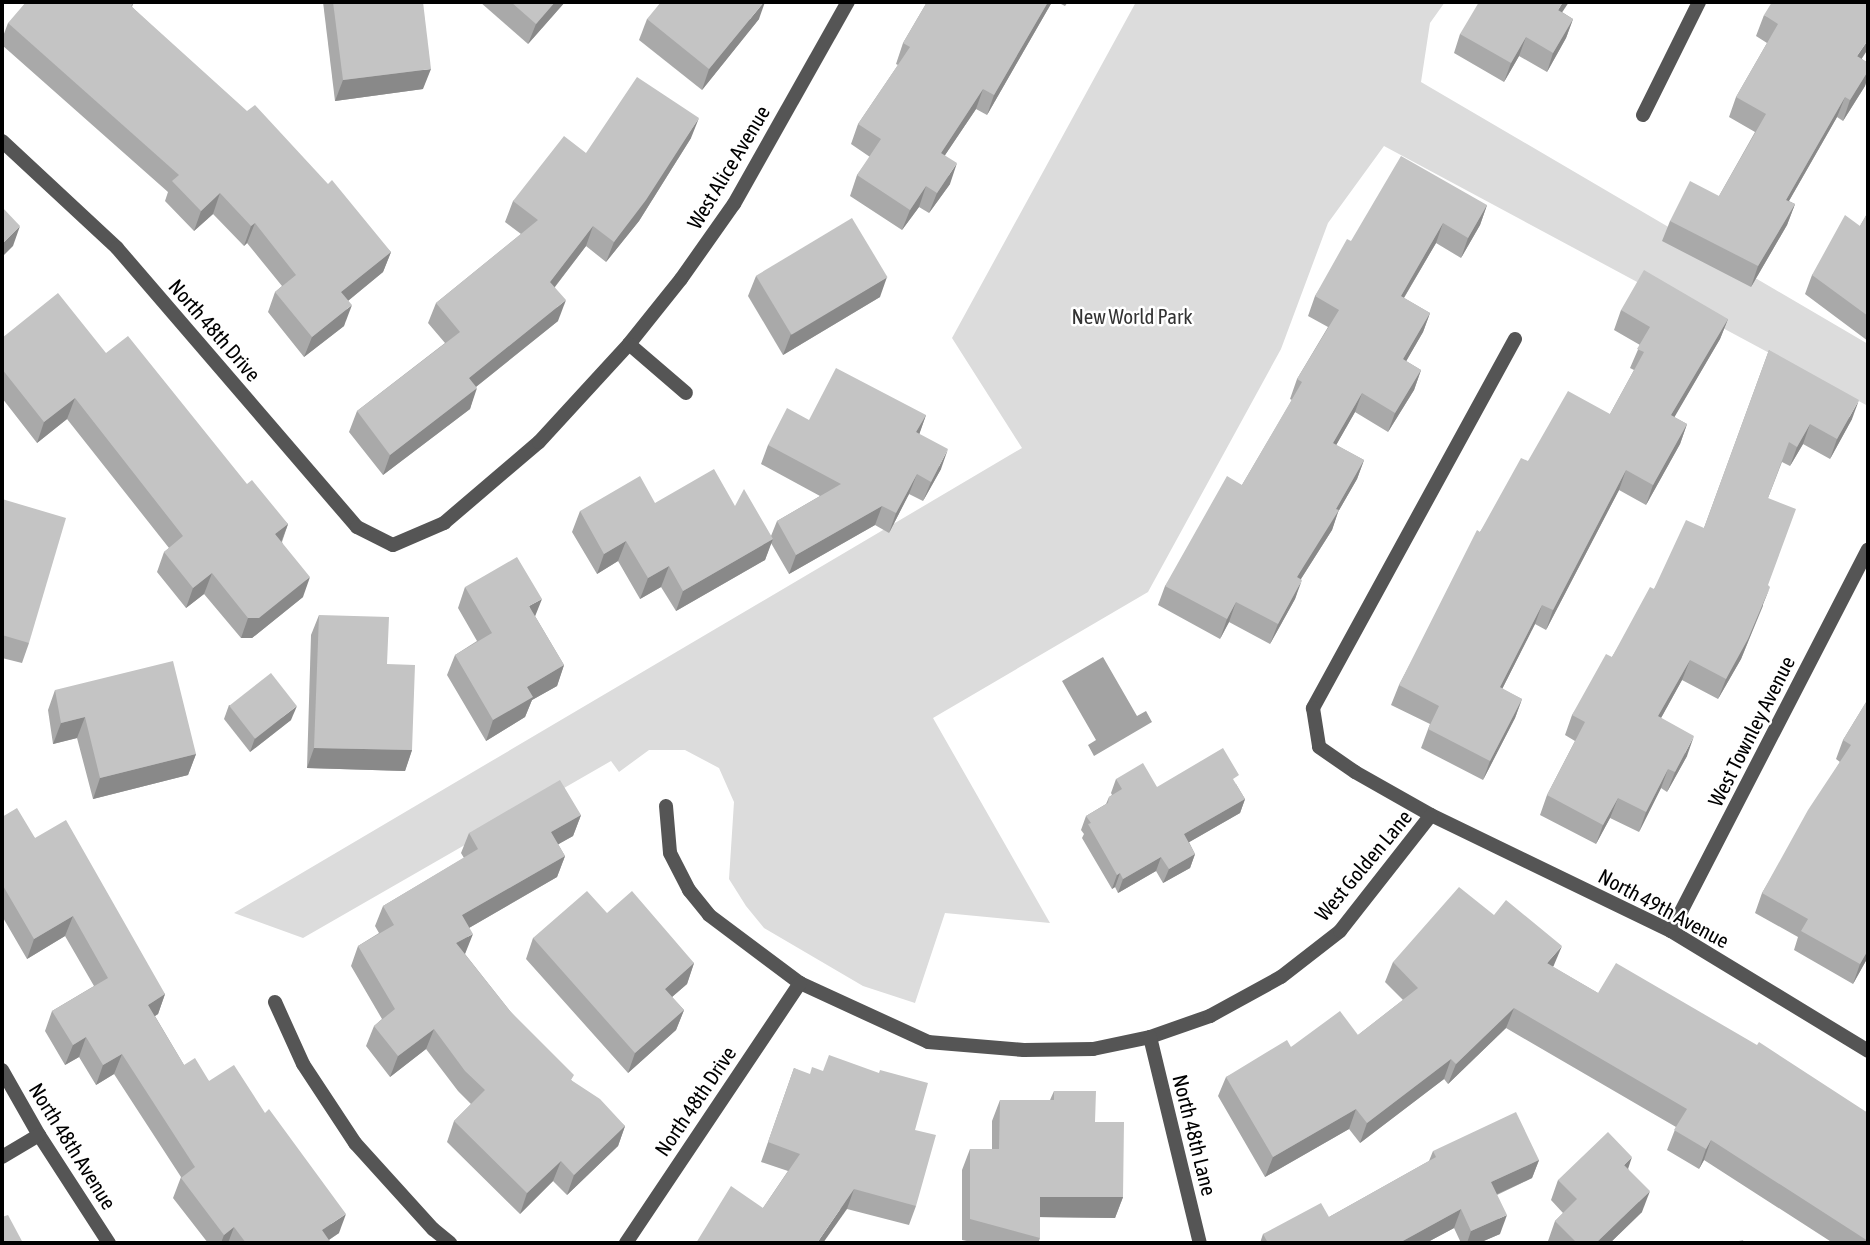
<!DOCTYPE html>
<html>
<head>
<meta charset="utf-8">
<style>
  body { margin:0 }
  #map { position:relative; width:1870px; height:1245px; overflow:hidden; background:#fff; font-family:"Asap Condensed",sans-serif }
  div>[style] { position:absolute }
  [style*='--x'] { left:calc(var(--x)*1px); top:calc(var(--y)*1px); width:calc(var(--w)*1px); rotate:calc(var(--a)*1deg) }
  .green>* { inset:0; background:#dcdcdc }
  .water>* { inset:0; background:#a3a3a3 }
  .minor>* { height:14px; margin:-7px; padding:0 7px; transform-origin:7px; border-radius:7px; background:#555 }
  .wall>* { inset:0; background:#a9a9a9 }
  .shaded-wall>* { inset:0; background:#898989 }
  .building>* { inset:0; background:#c4c4c4; transform-origin:0 0 }
  span { translate:-50% -50%; white-space:nowrap; text-align:center; line-height:1.15; -webkit-text-stroke:5px #fff; paint-order:stroke }
  .street-label { font-size:21px; color:#000 }
  .park-label { font-size:21px; color:#333 }
  .frame { position:absolute; inset:0; border:4px solid #000; pointer-events:none }
</style>
</head>
<body>
<div id="map">
  <div class="green">
    <div style="clip-path:polygon(1136px 2px,1445px 2px,1430px 23px,1421px 82px,1868px 344px,1868px 406px,1384px 146px,1328px 223px,1281px 349px,1148px 592px,933px 718px,1050px 923px,945px 913px,915px 1003px,863px 986px,764px 928px,746px 906px,729px 879px,734px 802px,719px 768px,685px 750px,649px 750px,619px 772px,611px 761px,303px 938px,234px 913px,1022px 448px,952px 338px)"></div>
  </div>
  <div class="water">
    <div style="clip-path:polygon(1103px 657px,1137px 716px,1146px 711px,1152px 722px,1094px 756px,1088px 745px,1096px 740px,1062px 681px)"></div>
  </div>
  <div class="minor">
    <div style="--x:1643;--y:115;--w:126;--a:-63.6"></div>
    <div style="--x:2;--y:141;--w:157;--a:42.9"></div>
    <div style="--x:117;--y:248;--w:368;--a:49.3"></div>
    <div style="--x:357;--y:527;--w:40;--a:26.6"></div>
    <div style="--x:393;--y:545;--w:56;--a:-23.3"></div>
    <div style="--x:444;--y:523;--w:125;--a:-40.5"></div>
    <div style="--x:539;--y:442;--w:133;--a:-47.4"></div>
    <div style="--x:629;--y:344;--w:83;--a:-51.3"></div>
    <div style="--x:681;--y:279;--w:92;--a:-54.8"></div>
    <div style="--x:734;--y:204;--w:232;--a:-60.6"></div>
    <div style="--x:1515;--y:339;--w:421;--a:118.7"></div>
    <div style="--x:1313;--y:708;--w:39;--a:81"></div>
    <div style="--x:1319;--y:747;--w:44;--a:34.8"></div>
    <div style="--x:1355;--y:772;--w:87;--a:29.5"></div>
    <div style="--x:1431;--y:815;--w:267;--a:25.8"></div>
    <div style="--x:1671;--y:931;--w:231;--a:31.3"></div>
    <div style="--x:629;--y:344;--w:75;--a:40.7"></div>
    <div style="--x:666;--y:806;--w:47;--a:85.1"></div>
    <div style="--x:670;--y:853;--w:42;--a:62.8"></div>
    <div style="--x:689;--y:890;--w:32;--a:51"></div>
    <div style="--x:709;--y:915;--w:114;--a:36.8"></div>
    <div style="--x:800;--y:983;--w:141;--a:24.7"></div>
    <div style="--x:928;--y:1042;--w:96;--a:4.8"></div>
    <div style="--x:1024;--y:1050;--w:69;--a:-0.8"></div>
    <div style="--x:1093;--y:1049;--w:58;--a:-11.9"></div>
    <div style="--x:1150;--y:1037;--w:64;--a:-19.3"></div>
    <div style="--x:1210;--y:1016;--w:81;--a:-28.8"></div>
    <div style="--x:1281;--y:977;--w:75;--a:-37.9"></div>
    <div style="--x:1340;--y:931;--w:147;--a:-51.9"></div>
    <div style="--x:1671;--y:931;--w:429;--a:-62.7"></div>
    <div style="--x:275;--y:1002;--w:68;--a:65.7"></div>
    <div style="--x:303;--y:1064;--w:95;--a:56.6"></div>
    <div style="--x:355;--y:1143;--w:116;--a:47.8"></div>
    <div style="--x:433;--y:1229;--w:22;--a:39"></div>
    <div style="--x:1150;--y:1037;--w:212;--a:76.4"></div>
    <div style="--x:2;--y:1070;--w:75;--a:60.4"></div>
    <div style="--x:39;--y:1135;--w:129;--a:57.1"></div>
    <div style="--x:2;--y:1157;--w:43;--a:-30.7"></div>
    <div style="--x:626;--y:1243;--w:313;--a:-56.2"></div>
  </div>
  <div class="wall">
    <div style="clip-path:polygon(134px 2px,132px 7px,391px 252px,383px 272px,348px 301px,344px 326px,304px 357px,268px 312px,275px 292px,282px 286px,247px 243px,244px 246px,213px 214px,194px 231px,165px 201px,168px 192px,2px 45px,2px 39px,8px 23px)"></div>
    <div style="clip-path:polygon(323px 2px,423px 2px,423px 89px,335px 101px)"></div>
    <div style="clip-path:polygon(480px 2px,565px 2px,528px 44px)"></div>
    <div style="clip-path:polygon(927px 2px,1052px 2px,987px 115px,976px 109px,945px 155px,950px 184px,929px 213px,919px 207px,902px 230px,850px 196px,857px 175px,870px 157px,851px 144px,858px 124px,898px 65px,896px 64px,903px 43px)"></div>
    <div style="clip-path:polygon(1057px 2px,1068px 2px,1065px 6px)"></div>
    <div style="clip-path:polygon(1562px 12px,1573px 19px,1566px 38px,1547px 72px,1519px 56px,1504px 82px,1454px 53px,1460px 34px)"></div>
    <div style="clip-path:polygon(1764px 15px,1862px 59px,1868px 63px,1868px 76px,1865px 86px,1843px 121px,1837px 117px,1789px 201px,1795px 204px,1787px 225px,1751px 287px,1662px 241px,1670px 221px,1719px 196px,1755px 132px,1729px 117px,1736px 97px,1767px 43px,1756px 36px)"></div>
    <div style="clip-path:polygon(647px 19px,759px 19px,702px 90px,639px 40px)"></div>
    <div style="clip-path:polygon(691px 138px,639px 221px,606px 262px,586px 246px,555px 287px,558px 321px,476px 387px,470px 409px,383px 475px,349px 432px,357px 411px,445px 343px,428px 323px,436px 303px,521px 234px,505px 222px,513px 201px,586px 153px)"></div>
    <div style="clip-path:polygon(1487px 205px,1480px 225px,1461px 258px,1436px 243px,1404px 298px,1430px 313px,1423px 332px,1406px 361px,1421px 370px,1414px 390px,1388px 432px,1355px 412px,1336px 445px,1364px 460px,1357px 479px,1338px 512px,1332px 530px,1301px 579px,1295px 599px,1270px 644px,1229px 622px,1220px 639px,1158px 605px,1165px 586px,1242px 485px,1292px 400px,1290px 399px,1297px 379px,1328px 327px,1308px 316px,1315px 296px,1351px 241px)"></div>
    <div style="clip-path:polygon(1868px 212px,1868px 341px,1805px 294px,1812px 275px,1860px 226px)"></div>
    <div style="clip-path:polygon(756px 276px,880px 297px,783px 355px,748px 296px)"></div>
    <div style="clip-path:polygon(1621px 310px,1728px 319px,1720px 339px,1674px 417px,1687px 424px,1680px 444px,1646px 505px,1619px 490px,1546px 630px,1535px 624px,1502px 689px,1522px 699px,1515px 718px,1483px 780px,1421px 748px,1430px 724px,1391px 705px,1399px 685px,1480px 532px,1528px 461px,1610px 414px,1634px 370px,1630px 368px,1640px 345px,1614px 330px)"></div>
    <div style="clip-path:polygon(2px 338px,106px 353px,288px 524px,282px 542px,303px 597px,252px 638px,241px 638px,204px 594px,186px 608px,157px 572px,164px 552px,169px 548px,67px 419px,37px 443px,2px 398px)"></div>
    <div style="clip-path:polygon(1769px 350px,1852px 419px,1830px 459px,1803px 444px,1790px 466px,1782px 462px,1768px 498px,1763px 606px,1741px 659px,1718px 699px,1682px 680px,1661px 718px,1687px 756px,1667px 792px,1661px 788px,1639px 832px,1610px 818px,1596px 844px,1540px 815px,1547px 795px,1575px 741px,1565px 735px,1572px 715px,1612px 657px,1654px 589px,1704px 528px)"></div>
    <div style="clip-path:polygon(926px 415px,919px 434px,941px 469px,923px 501px,909px 494px,889px 533px,875px 525px,789px 574px,771px 543px,765px 560px,676px 611px,661px 587px,640px 599px,618px 561px,597px 574px,572px 532px,580px 511px,655px 503px,735px 506px,771px 536px,777px 521px,820px 496px,761px 464px,768px 445px,809px 420px)"></div>
    <div style="clip-path:polygon(2px 499px,29px 643px,22px 663px,2px 658px)"></div>
    <div style="clip-path:polygon(465px 587px,535px 616px,564px 665px,557px 686px,532px 700px,525px 717px,486px 741px,447px 675px,455px 655px,477px 641px,458px 608px)"></div>
    <div style="clip-path:polygon(319px 615px,387px 664px,412px 750px,405px 771px,307px 768px,311px 635px)"></div>
    <div style="clip-path:polygon(55px 690px,196px 754px,188px 775px,93px 799px,77px 738px,53px 744px,48px 710px)"></div>
    <div style="clip-path:polygon(1868px 699px,1868px 957px,1853px 984px,1794px 950px,1798px 937px,1755px 913px,1762px 893px,1840px 762px,1836px 759px,1843px 740px)"></div>
    <div style="clip-path:polygon(229px 705px,291px 720px,250px 752px,224px 719px)"></div>
    <div style="clip-path:polygon(1116px 779px,1157px 787px,1236px 784px,1245px 799px,1240px 813px,1189px 842px,1195px 854px,1190px 868px,1163px 883px,1156px 871px,1118px 893px,1115px 887px,1112px 889px,1082px 838px,1084px 834px,1081px 830px,1086px 816px,1106px 804px,1109px 797px,1112px 795px,1111px 793px)"></div>
    <div style="clip-path:polygon(581px 815px,573px 836px,558px 844px,565px 856px,557px 877px,469px 928px,465px 954px,510px 1011px,572px 1081px,625px 1126px,618px 1146px,567px 1195px,553px 1181px,520px 1214px,447px 1142px,454px 1121px,471px 1104px,458px 1091px,426px 1049px,390px 1077px,366px 1046px,374px 1026px,382px 1019px,351px 966px,358px 946px,379px 933px,375px 926px,383px 906px,464px 858px,461px 853px,469px 833px)"></div>
    <div style="clip-path:polygon(2px 817px,35px 838px,165px 994px,158px 1014px,155px 1016px,184px 1065px,209px 1081px,339px 1233px,329px 1240px,331px 1243px,208px 1243px,173px 1198px,181px 1177px,114px 1074px,96px 1085px,79px 1057px,65px 1065px,45px 1031px,52px 1011px,94px 986px,65px 936px,27px 959px,2px 916px)"></div>
    <div style="clip-path:polygon(607px 913px,694px 963px,687px 984px,672px 997px,684px 1010px,676px 1030px,628px 1073px,526px 959px,533px 938px)"></div>
    <div style="clip-path:polygon(1393px 962px,1554px 965px,1553px 967px,1598px 993px,1868px 1113px,1868px 1243px,1833px 1243px,1704px 1160px,1699px 1169px,1667px 1150px,1676px 1127px,1506px 1028px,1448px 1084px,1444px 1079px,1360px 1143px,1349px 1129px,1265px 1177px,1218px 1096px,1226px 1077px,1291px 1047px,1358px 1035px,1403px 1000px,1385px 982px)"></div>
    <div style="clip-path:polygon(794px 1068px,915px 1130px,916px 1206px,909px 1225px,847px 1209px,763px 1208px,788px 1171px,761px 1162px)"></div>
    <div style="clip-path:polygon(1054px 1091px,1095px 1122px,1123px 1197px,1115px 1218px,1040px 1217px,1040px 1238px,1039px 1241px,1040px 1243px,976px 1243px,962px 1240px,962px 1170px,970px 1149px,992px 1149px,992px 1121px,1000px 1100px,1050px 1100px)"></div>
    <div style="clip-path:polygon(1433px 1151px,1539px 1160px,1532px 1178px,1497px 1195px,1500px 1234px,1479px 1243px,1461px 1243px,1454px 1228px,1426px 1243px,1260px 1243px,1263px 1234px,1329px 1217px,1429px 1161px)"></div>
    <div style="clip-path:polygon(1628px 1168px,1642px 1212px,1610px 1243px,1550px 1243px,1548px 1241px,1555px 1221px,1563px 1213px,1551px 1200px,1558px 1180px)"></div>
  </div>
  <div class="shaded-wall">
    <div style="clip-path:polygon(555px 2px,565px 2px,528px 44px,536px 24px)"></div>
    <div style="clip-path:polygon(764px 2px,765px 2px,759px 19px,702px 90px,709px 69px)"></div>
    <div style="clip-path:polygon(1048px 2px,1052px 2px,987px 115px,994px 95px)"></div>
    <div style="clip-path:polygon(1563px 2px,1569px 2px,1551px 29px,1558px 10px)"></div>
    <div style="clip-path:polygon(1573px 19px,1566px 38px,1547px 72px,1553px 53px)"></div>
    <div style="clip-path:polygon(1526px 37px,1519px 56px,1504px 82px,1511px 63px)"></div>
    <div style="clip-path:polygon(1868px 40px,1868px 49px,1850px 77px,1857px 56px)"></div>
    <div style="clip-path:polygon(431px 69px,423px 89px,335px 101px,343px 80px)"></div>
    <div style="clip-path:polygon(1868px 71px,1868px 76px,1865px 86px,1843px 121px,1850px 100px)"></div>
    <div style="clip-path:polygon(983px 89px,976px 109px,933px 173px,941px 153px)"></div>
    <div style="clip-path:polygon(1845px 97px,1837px 117px,1778px 220px,1786px 200px)"></div>
    <div style="clip-path:polygon(699px 118px,691px 138px,639px 221px,606px 262px,614px 242px)"></div>
    <div style="clip-path:polygon(957px 163px,950px 184px,929px 213px,937px 193px)"></div>
    <div style="clip-path:polygon(926px 186px,919px 207px,902px 230px,910px 210px)"></div>
    <div style="clip-path:polygon(220px 193px,213px 214px,194px 231px,201px 211px)"></div>
    <div style="clip-path:polygon(1795px 204px,1787px 225px,1751px 287px,1758px 266px)"></div>
    <div style="clip-path:polygon(1487px 205px,1480px 225px,1461px 258px,1468px 238px)"></div>
    <div style="clip-path:polygon(255px 223px,247px 243px,244px 246px,251px 226px)"></div>
    <div style="clip-path:polygon(1443px 223px,1436px 243px,1393px 316px,1401px 296px)"></div>
    <div style="clip-path:polygon(20px 226px,13px 246px,2px 257px,2px 244px)"></div>
    <div style="clip-path:polygon(593px 226px,586px 246px,543px 302px,550px 282px)"></div>
    <div style="clip-path:polygon(391px 252px,383px 272px,333px 313px,341px 292px)"></div>
    <div style="clip-path:polygon(887px 277px,880px 297px,783px 355px,791px 334px)"></div>
    <div style="clip-path:polygon(566px 300px,558px 321px,462px 398px,469px 378px)"></div>
    <div style="clip-path:polygon(352px 305px,344px 326px,304px 357px,312px 337px)"></div>
    <div style="clip-path:polygon(1430px 313px,1423px 332px,1396px 379px,1403px 359px)"></div>
    <div style="clip-path:polygon(1728px 319px,1720px 339px,1664px 435px,1671px 415px)"></div>
    <div style="clip-path:polygon(1421px 370px,1414px 390px,1388px 432px,1395px 413px)"></div>
    <div style="clip-path:polygon(477px 388px,470px 409px,383px 475px,390px 455px)"></div>
    <div style="clip-path:polygon(1362px 393px,1355px 412px,1326px 463px,1333px 443px)"></div>
    <div style="clip-path:polygon(75px 398px,67px 419px,37px 443px,44px 422px)"></div>
    <div style="clip-path:polygon(1859px 400px,1852px 419px,1830px 459px,1837px 439px)"></div>
    <div style="clip-path:polygon(926px 415px,919px 435px,916px 432px)"></div>
    <div style="clip-path:polygon(1687px 424px,1680px 444px,1646px 505px,1653px 485px)"></div>
    <div style="clip-path:polygon(1810px 424px,1803px 444px,1790px 466px,1797px 447px)"></div>
    <div style="clip-path:polygon(948px 449px,941px 469px,923px 501px,931px 482px)"></div>
    <div style="clip-path:polygon(1364px 460px,1357px 479px,1338px 512px,1332px 530px,1290px 596px,1297px 577px)"></div>
    <div style="clip-path:polygon(1626px 470px,1619px 490px,1546px 630px,1553px 610px)"></div>
    <div style="clip-path:polygon(917px 474px,909px 494px,889px 533px,896px 513px)"></div>
    <div style="clip-path:polygon(882px 506px,875px 525px,789px 574px,796px 555px)"></div>
    <div style="clip-path:polygon(288px 524px,280px 545px,275px 534px)"></div>
    <div style="clip-path:polygon(773px 539px,765px 560px,676px 611px,683px 591px)"></div>
    <div style="clip-path:polygon(626px 541px,618px 561px,597px 574px,604px 554px)"></div>
    <div style="clip-path:polygon(669px 566px,661px 587px,640px 599px,648px 578px)"></div>
    <div style="clip-path:polygon(212px 573px,204px 594px,186px 608px,193px 588px)"></div>
    <div style="clip-path:polygon(310px 577px,303px 597px,252px 638px,241px 638px,248px 618px)"></div>
    <div style="clip-path:polygon(1302px 580px,1295px 599px,1270px 644px,1278px 624px)"></div>
    <div style="clip-path:polygon(1770px 587px,1741px 659px,1718px 699px,1726px 679px)"></div>
    <div style="clip-path:polygon(542px 599px,534px 619px,529px 606px)"></div>
    <div style="clip-path:polygon(1236px 602px,1229px 622px,1220px 639px,1227px 619px)"></div>
    <div style="clip-path:polygon(1542px 605px,1535px 624px,1493px 707px,1500px 687px)"></div>
    <div style="clip-path:polygon(1690px 660px,1682px 680px,1651px 736px,1658px 716px)"></div>
    <div style="clip-path:polygon(564px 665px,557px 686px,532px 700px,525px 717px,486px 741px,493px 720px,527px 687px)"></div>
    <div style="clip-path:polygon(1522px 699px,1515px 718px,1483px 780px,1490px 761px)"></div>
    <div style="clip-path:polygon(297px 706px,291px 720px,250px 752px,255px 738px)"></div>
    <div style="clip-path:polygon(85px 717px,77px 738px,53px 744px,61px 723px)"></div>
    <div style="clip-path:polygon(1694px 736px,1687px 756px,1667px 792px,1675px 772px)"></div>
    <div style="clip-path:polygon(314px 748px,412px 750px,405px 771px,307px 768px)"></div>
    <div style="clip-path:polygon(196px 754px,188px 775px,93px 799px,100px 778px)"></div>
    <div style="clip-path:polygon(1668px 769px,1661px 788px,1639px 832px,1646px 812px)"></div>
    <div style="clip-path:polygon(1618px 798px,1610px 818px,1596px 844px,1603px 825px)"></div>
    <div style="clip-path:polygon(1245px 799px,1240px 813px,1179px 848px,1184px 834px)"></div>
    <div style="clip-path:polygon(581px 815px,573px 836px,543px 853px,551px 832px)"></div>
    <div style="clip-path:polygon(1195px 854px,1190px 868px,1163px 883px,1169px 869px)"></div>
    <div style="clip-path:polygon(565px 856px,557px 877px,455px 936px,462px 915px)"></div>
    <div style="clip-path:polygon(1161px 857px,1156px 871px,1118px 893px,1123px 879px)"></div>
    <div style="clip-path:polygon(1120px 873px,1115px 887px,1112px 889px,1117px 875px)"></div>
    <div style="clip-path:polygon(73px 916px,65px 936px,27px 959px,34px 939px)"></div>
    <div style="clip-path:polygon(473px 934px,465px 954px,456px 943px)"></div>
    <div style="clip-path:polygon(1562px 946px,1554px 965px,1540px 983px,1547px 963px)"></div>
    <div style="clip-path:polygon(1868px 950px,1868px 957px,1853px 984px,1860px 964px)"></div>
    <div style="clip-path:polygon(694px 963px,687px 984px,658px 1009px,665px 989px)"></div>
    <div style="clip-path:polygon(165px 994px,158px 1014px,141px 1025px,148px 1005px)"></div>
    <div style="clip-path:polygon(1514px 1008px,1506px 1028px,1448px 1084px,1456px 1064px)"></div>
    <div style="clip-path:polygon(684px 1010px,676px 1030px,628px 1073px,635px 1053px)"></div>
    <div style="clip-path:polygon(434px 1029px,426px 1049px,390px 1077px,398px 1056px)"></div>
    <div style="clip-path:polygon(86px 1037px,79px 1057px,65px 1065px,73px 1045px)"></div>
    <div style="clip-path:polygon(122px 1054px,114px 1074px,96px 1085px,103px 1065px)"></div>
    <div style="clip-path:polygon(1451px 1059px,1444px 1079px,1360px 1143px,1367px 1123px)"></div>
    <div style="clip-path:polygon(1356px 1109px,1349px 1129px,1265px 1177px,1273px 1157px)"></div>
    <div style="clip-path:polygon(625px 1126px,618px 1146px,567px 1195px,574px 1175px)"></div>
    <div style="clip-path:polygon(1711px 1140px,1704px 1160px,1699px 1169px,1706px 1149px)"></div>
    <div style="clip-path:polygon(1632px 1157px,1625px 1178px,1624px 1165px)"></div>
    <div style="clip-path:polygon(1539px 1160px,1532px 1178px,1484px 1200px,1491px 1182px)"></div>
    <div style="clip-path:polygon(561px 1161px,553px 1181px,520px 1214px,527px 1193px)"></div>
    <div style="clip-path:polygon(854px 1189px,847px 1209px,823px 1243px,817px 1243px)"></div>
    <div style="clip-path:polygon(1650px 1191px,1642px 1212px,1610px 1243px,1596px 1243px)"></div>
    <div style="clip-path:polygon(1040px 1197px,1123px 1197px,1115px 1218px,1033px 1217px)"></div>
    <div style="clip-path:polygon(1461px 1209px,1454px 1228px,1426px 1243px,1401px 1243px,1401px 1242px)"></div>
    <div style="clip-path:polygon(346px 1214px,339px 1233px,324px 1243px,322px 1230px)"></div>
    <div style="clip-path:polygon(1507px 1215px,1500px 1234px,1479px 1243px,1467px 1243px,1471px 1231px)"></div>
    <div style="clip-path:polygon(234px 1227px,228px 1243px,221px 1243px,224px 1235px)"></div>
  </div>
  <div class="building">
    <div style="clip-path:polygon(26px 2px,134px 2px,131px 6px,247px 111px,255px 105px,328px 184px,332px 180px,391px 252px,341px 292px,352px 305px,312px 337px,275px 292px,296px 275px,255px 223px,251px 226px,220px 193px,201px 211px,172px 181px,179px 175px,8px 23px)"></div>
    <div style="clip-path:polygon(333px 2px,423px 2px,431px 69px,343px 80px)"></div>
    <div style="clip-path:polygon(511px 2px,555px 2px,536px 24px)"></div>
    <div style="clip-path:polygon(661px 2px,764px 2px,709px 69px,647px 19px)"></div>
    <div style="clip-path:polygon(927px 2px,1048px 2px,994px 95px,983px 89px,941px 153px,957px 163px,937px 193px,926px 186px,910px 210px,857px 175px,881px 139px,858px 124px,910px 47px,903px 43px)"></div>
    <div style="clip-path:polygon(1479px 2px,1563px 2px,1558px 10px,1573px 19px,1553px 53px,1526px 37px,1511px 63px,1460px 34px)"></div>
    <div style="clip-path:polygon(1772px 2px,1868px 2px,1868px 40px,1857px 56px,1868px 63px,1868px 71px,1850px 100px,1845px 97px,1786px 200px,1795px 204px,1758px 266px,1670px 221px,1690px 181px,1719px 196px,1766px 114px,1736px 97px,1778px 24px,1764px 15px)"></div>
    <div style="clip-path:polygon(637px 77px,699px 118px,646px 200px,614px 242px,593px 226px,550px 282px,566px 300px,469px 378px,477px 388px,390px 455px,357px 411px,460px 332px,436px 303px,538px 220px,513px 201px,564px 136px,586px 153px)"></div>
    <div style="clip-path:polygon(1401px 156px,1487px 205px,1468px 238px,1443px 223px,1401px 296px,1430px 313px,1403px 359px,1421px 370px,1395px 413px,1362px 393px,1333px 443px,1364px 460px,1336px 509px,1339px 510px,1297px 577px,1302px 580px,1278px 624px,1236px 602px,1227px 619px,1165px 586px,1227px 476px,1242px 485px,1302px 382px,1297px 379px,1339px 310px,1315px 296px,1347px 239px,1351px 241px)"></div>
    <div style="clip-path:polygon(2px 207px,20px 226px,2px 244px)"></div>
    <div style="clip-path:polygon(1868px 212px,1868px 316px,1812px 275px,1845px 215px,1860px 226px)"></div>
    <div style="left:852px;top:218px;width:69px;height:112px;rotate:59deg"></div>
    <div style="clip-path:polygon(1644px 270px,1728px 319px,1671px 415px,1687px 424px,1653px 485px,1626px 470px,1553px 610px,1542px 605px,1500px 687px,1522px 699px,1490px 761px,1428px 729px,1439px 706px,1399px 685px,1477px 530px,1480px 532px,1521px 458px,1528px 461px,1568px 391px,1610px 414px,1644px 352px,1637px 349px,1650px 327px,1621px 310px)"></div>
    <div style="clip-path:polygon(58px 293px,106px 353px,128px 336px,247px 484px,252px 480px,288px 524px,275px 534px,310px 577px,259px 618px,248px 618px,212px 573px,193px 588px,164px 552px,183px 536px,75px 398px,44px 422px,2px 369px,2px 338px)"></div>
    <div style="clip-path:polygon(1769px 350px,1859px 400px,1837px 439px,1810px 424px,1797px 447px,1789px 442px,1768px 498px,1796px 509px,1768px 585px,1770px 587px,1748px 639px,1726px 679px,1690px 660px,1658px 716px,1694px 736px,1675px 772px,1668px 769px,1646px 812px,1618px 798px,1603px 825px,1547px 795px,1585px 722px,1572px 715px,1606px 654px,1612px 657px,1650px 587px,1654px 589px,1686px 520px,1704px 528px)"></div>
    <div style="clip-path:polygon(836px 368px,926px 415px,916px 432px,948px 449px,931px 482px,917px 474px,896px 513px,882px 506px,796px 555px,777px 521px,841px 484px,768px 445px,787px 408px,809px 420px)"></div>
    <div style="clip-path:polygon(714px 469px,735px 506px,744px 489px,773px 539px,683px 591px,669px 566px,648px 578px,626px 541px,604px 554px,580px 511px,640px 476px,655px 503px)"></div>
    <div style="clip-path:polygon(2px 499px,66px 518px,29px 643px,2px 635px)"></div>
    <div style="clip-path:polygon(517px 557px,542px 599px,529px 606px,564px 665px,527px 687px,533px 697px,493px 720px,455px 655px,492px 633px,465px 587px)"></div>
    <div style="clip-path:polygon(319px 615px,389px 617px,387px 664px,415px 665px,412px 750px,314px 748px)"></div>
    <div style="clip-path:polygon(173px 661px,196px 754px,100px 778px,85px 717px,61px 723px,55px 690px)"></div>
    <div style="left:271px;top:673px;width:42px;height:53px;rotate:52deg"></div>
    <div style="clip-path:polygon(1868px 699px,1868px 950px,1860px 964px,1801px 931px,1808px 919px,1762px 893px,1808px 810px,1851px 745px,1843px 740px)"></div>
    <div style="clip-path:polygon(1223px 748px,1239px 775px,1233px 779px,1245px 799px,1184px 834px,1195px 854px,1169px 869px,1161px 857px,1123px 879px,1120px 873px,1117px 875px,1088px 824px,1091px 823px,1086px 816px,1108px 803px,1109px 797px,1122px 789px,1116px 779px,1143px 763px,1157px 787px)"></div>
    <div style="clip-path:polygon(560px 780px,581px 815px,551px 832px,565px 856px,462px 915px,473px 934px,456px 943px,510px 1011px,574px 1075px,571px 1080px,600px 1099px,625px 1126px,574px 1175px,561px 1161px,527px 1193px,454px 1121px,485px 1090px,465px 1071px,434px 1029px,398px 1056px,374px 1026px,395px 1009px,358px 946px,394px 925px,383px 906px,478px 849px,469px 833px)"></div>
    <div style="clip-path:polygon(17px 808px,35px 838px,66px 820px,165px 994px,148px 1005px,184px 1065px,195px 1058px,209px 1081px,234px 1065px,265px 1113px,269px 1109px,346px 1214px,322px 1230px,331px 1243px,246px 1243px,234px 1227px,224px 1235px,181px 1178px,195px 1167px,122px 1054px,103px 1065px,86px 1037px,73px 1045px,52px 1011px,108px 978px,73px 916px,34px 939px,2px 884px,2px 817px)"></div>
    <div style="clip-path:polygon(1459px 887px,1494px 915px,1506px 900px,1562px 946px,1547px 963px,1598px 993px,1616px 963px,1757px 1045px,1759px 1042px,1868px 1113px,1868px 1241px,1711px 1140px,1706px 1149px,1674px 1130px,1687px 1109px,1514px 1008px,1456px 1064px,1451px 1059px,1367px 1123px,1356px 1109px,1273px 1157px,1226px 1077px,1287px 1040px,1291px 1047px,1340px 1011px,1358px 1035px,1418px 988px,1393px 962px)"></div>
    <div style="clip-path:polygon(587px 891px,607px 913px,632px 891px,694px 963px,665px 989px,684px 1010px,635px 1053px,533px 938px)"></div>
    <div style="clip-path:polygon(829px 1055px,879px 1073px,880px 1070px,928px 1083px,915px 1130px,936px 1135px,916px 1206px,854px 1189px,817px 1243px,696px 1243px,731px 1186px,763px 1208px,800px 1154px,768px 1142px,794px 1068px,810px 1074px,812px 1067px,823px 1071px)"></div>
    <div style="clip-path:polygon(1054px 1091px,1096px 1091px,1095px 1122px,1124px 1122px,1123px 1197px,1040px 1197px,1040px 1238px,970px 1219px,970px 1149px,999px 1149px,1000px 1100px,1054px 1100px)"></div>
    <div style="clip-path:polygon(1516px 1112px,1539px 1160px,1491px 1182px,1507px 1215px,1471px 1231px,1461px 1209px,1401px 1242px,1402px 1243px,1268px 1243px,1263px 1234px,1321px 1203px,1329px 1217px,1436px 1157px,1433px 1151px)"></div>
    <div style="clip-path:polygon(1608px 1132px,1632px 1157px,1624px 1165px,1650px 1191px,1596px 1243px,1577px 1243px,1555px 1221px,1577px 1199px,1558px 1180px)"></div>
    <div style="clip-path:polygon(8px 1215px,23px 1243px,2px 1243px,2px 1217px)"></div>
    <div style="clip-path:polygon(1743px 1240px,1744px 1243px,1730px 1243px)"></div>
    <div style="clip-path:polygon(1040px 1241px,1040px 1243px,1019px 1243px)"></div>
  </div>
  <div class="street-label">
    <span style="left:728px;top:167px;rotate:-59deg">West Alice Avenue</span>
    <span style="left:215px;top:330px;rotate:49deg">North 48th Drive</span>
    <span style="left:1751px;top:731px;rotate:-63deg">West Townley Avenue</span>
    <span style="left:1363px;top:865px;rotate:-50deg">West Golden Lane</span>
    <span style="left:1664px;top:908px;rotate:28deg">North 49th Avenue</span>
    <span style="left:695px;top:1101px;rotate:-56deg">North 48th Drive</span>
    <span style="left:1195px;top:1135px;rotate:76deg">North 48th Lane</span>
    <span style="left:73px;top:1146px;rotate:58deg">North 48th Avenue</span>
  </div>
  <div class="park-label">
    <span style="left:1132px;top:316px">New World Park</span>
  </div>
  <div class="frame"></div>
</div>
</body>
</html>
